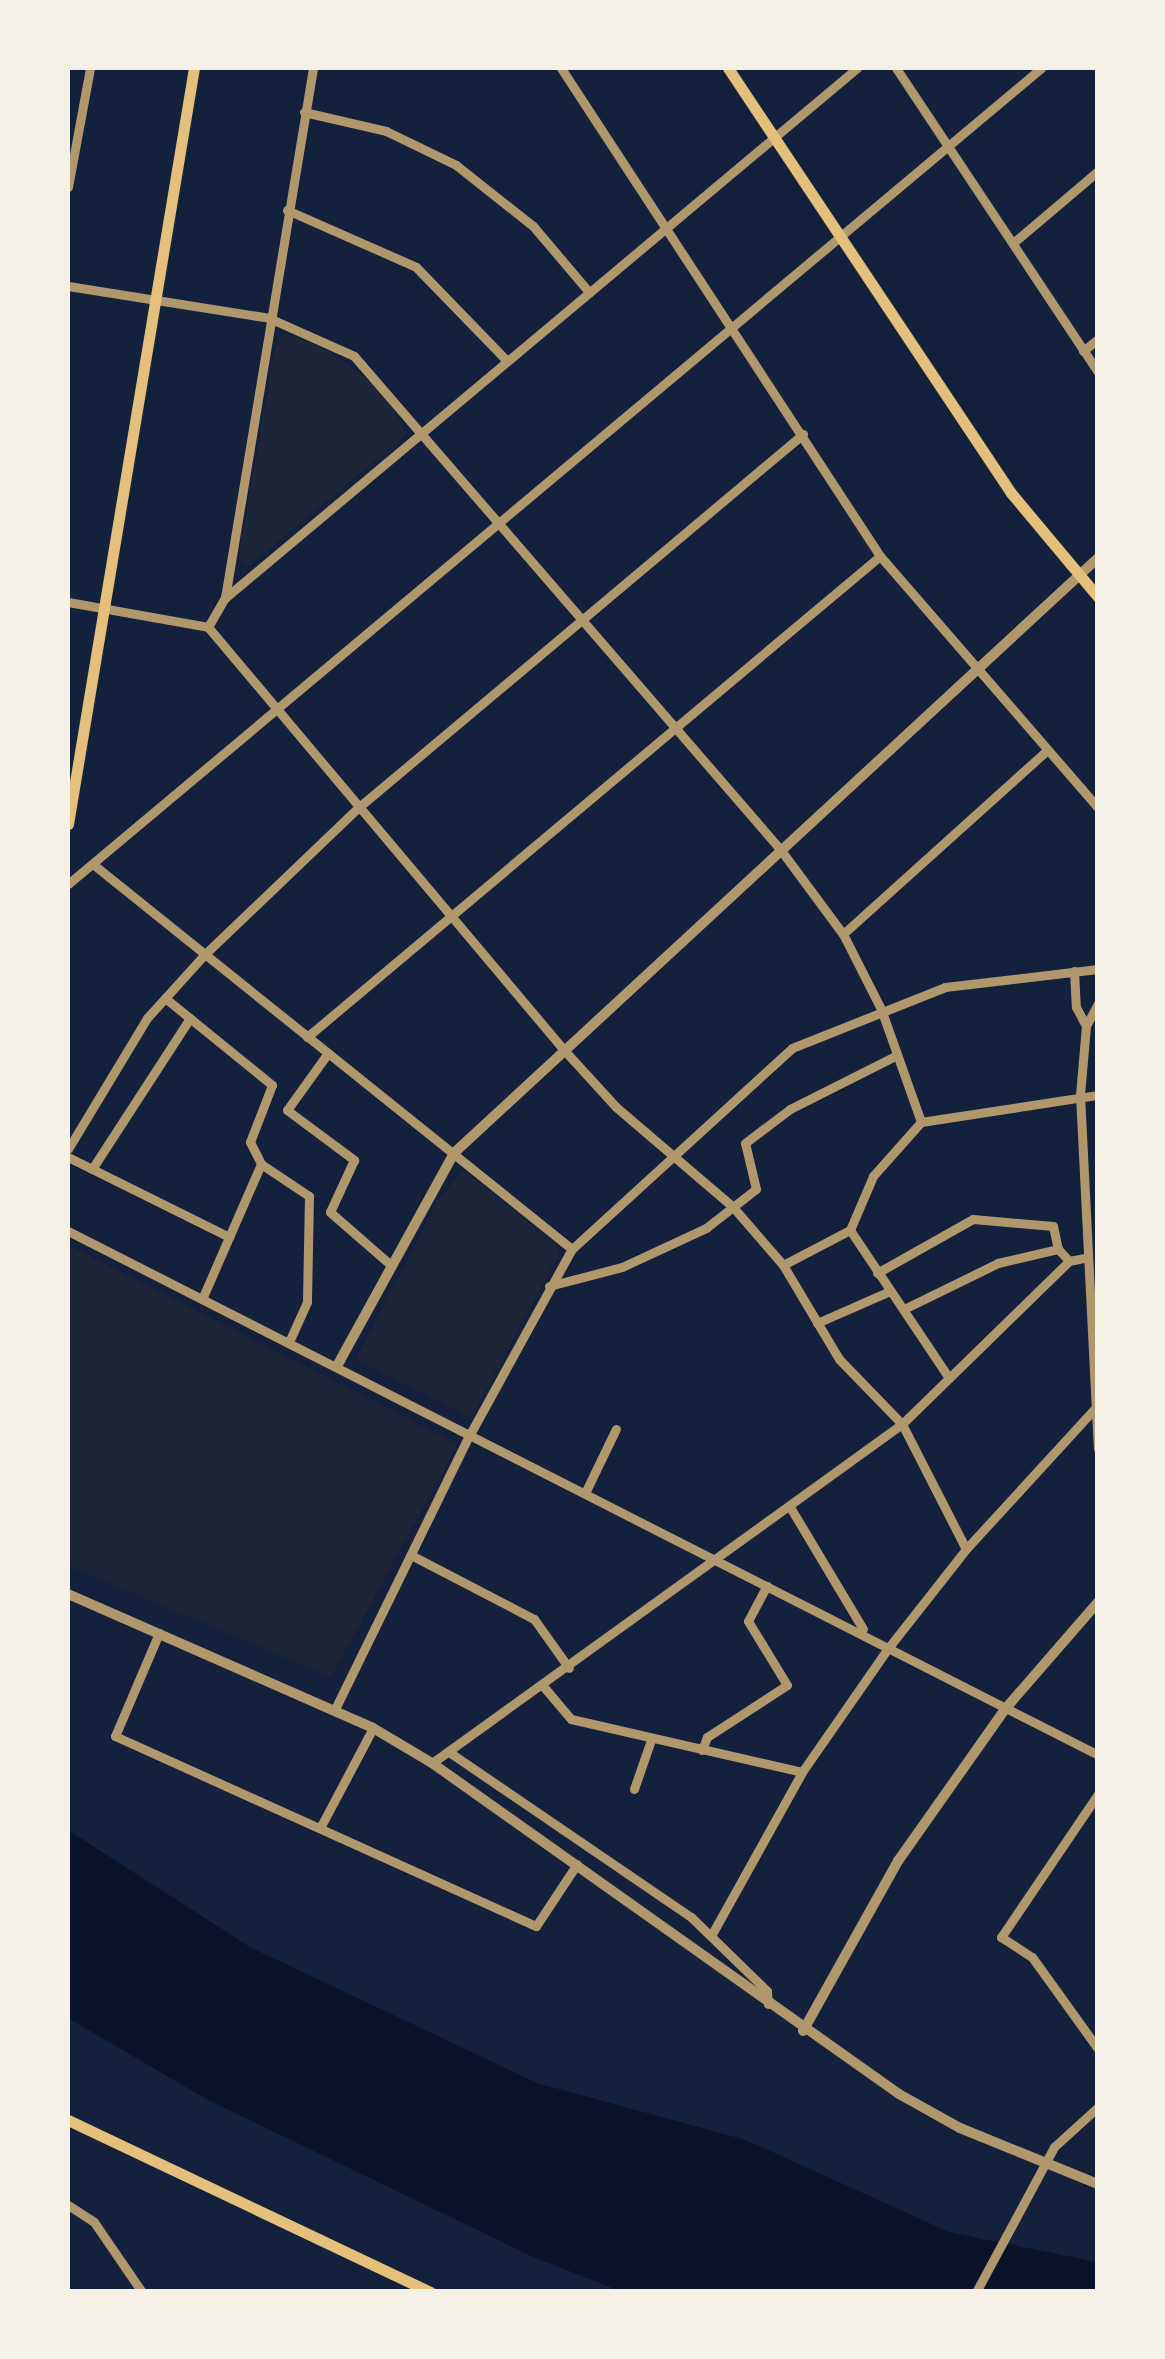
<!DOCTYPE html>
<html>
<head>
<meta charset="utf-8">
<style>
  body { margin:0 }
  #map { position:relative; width:1165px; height:2359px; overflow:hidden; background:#14213d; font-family:"Roboto Serif",serif }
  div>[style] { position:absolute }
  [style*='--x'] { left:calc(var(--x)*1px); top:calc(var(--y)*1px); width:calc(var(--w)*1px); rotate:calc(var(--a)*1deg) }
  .green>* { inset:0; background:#1d2539 }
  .water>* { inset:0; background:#0b132b }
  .minor>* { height:9px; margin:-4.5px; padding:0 4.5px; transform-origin:4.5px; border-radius:4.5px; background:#b1986c }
  .tertiary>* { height:10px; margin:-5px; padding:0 5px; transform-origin:5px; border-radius:5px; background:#b1986c }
  .secondary>* { height:11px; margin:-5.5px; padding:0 5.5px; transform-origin:5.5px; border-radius:5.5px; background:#e5c07b }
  span { translate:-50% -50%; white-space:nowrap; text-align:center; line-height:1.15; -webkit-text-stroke:10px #f6f1e7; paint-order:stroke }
  .frame { position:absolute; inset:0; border:70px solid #f6f1e7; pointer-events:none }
</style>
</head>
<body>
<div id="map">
  <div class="green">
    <div style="clip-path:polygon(285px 334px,324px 348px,356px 370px,385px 395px,407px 434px,249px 566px,238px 559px,277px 339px)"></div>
    <div style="clip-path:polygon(463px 1170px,558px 1247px,559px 1254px,471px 1418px,356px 1360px,438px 1200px)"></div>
    <div style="clip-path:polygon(68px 1245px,458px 1444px,331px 1677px,68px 1566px)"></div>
  </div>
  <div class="water">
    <div style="clip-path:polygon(68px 1830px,250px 1947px,537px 2083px,746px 2140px,949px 2232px,1097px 2262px,1097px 2291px,620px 2291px,531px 2256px,208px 2100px,68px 2018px)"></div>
  </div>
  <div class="minor">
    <div style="--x:561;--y:68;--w:583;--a:56.83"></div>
    <div style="--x:880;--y:556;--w:333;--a:49.1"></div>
    <div style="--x:896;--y:68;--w:365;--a:56.4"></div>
    <div style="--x:304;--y:112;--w:84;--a:13"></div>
    <div style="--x:386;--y:131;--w:78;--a:25.9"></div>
    <div style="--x:456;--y:165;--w:98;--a:38.4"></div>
    <div style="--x:533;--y:226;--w:87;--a:49.7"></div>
    <div style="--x:68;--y:187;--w:121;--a:-79.5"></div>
    <div style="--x:287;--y:210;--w:141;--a:23.8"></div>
    <div style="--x:416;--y:267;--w:129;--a:45.9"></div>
    <div style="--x:1013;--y:243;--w:111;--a:-40.3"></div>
    <div style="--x:68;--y:286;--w:204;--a:9"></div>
    <div style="--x:269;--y:318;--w:93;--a:24.1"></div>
    <div style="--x:354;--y:356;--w:652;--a:49.17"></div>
    <div style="--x:780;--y:849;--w:106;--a:53.5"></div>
    <div style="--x:843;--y:934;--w:84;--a:63.1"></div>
    <div style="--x:881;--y:1009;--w:120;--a:70.5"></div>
    <div style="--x:1083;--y:351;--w:19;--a:-39"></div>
    <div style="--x:225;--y:598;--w:825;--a:-39.98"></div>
    <div style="--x:68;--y:602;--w:142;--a:10.1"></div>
    <div style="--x:208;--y:627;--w:553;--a:49.92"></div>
    <div style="--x:564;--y:1050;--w:77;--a:47.6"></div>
    <div style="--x:616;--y:1107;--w:154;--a:40.5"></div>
    <div style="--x:733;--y:1207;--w:77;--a:49.2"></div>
    <div style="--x:783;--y:1265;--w:109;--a:59.2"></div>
    <div style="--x:839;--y:1359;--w:91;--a:45.9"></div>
    <div style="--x:902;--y:1424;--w:140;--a:62.9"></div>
    <div style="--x:208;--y:627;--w:34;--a:-60"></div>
    <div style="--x:225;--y:598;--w:537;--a:-80.57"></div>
    <div style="--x:94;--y:865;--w:613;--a:38.78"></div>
    <div style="--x:68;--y:884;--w:1270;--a:-39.98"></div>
    <div style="--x:843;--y:934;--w:273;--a:-42"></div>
    <div style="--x:1074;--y:971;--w:36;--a:87"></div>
    <div style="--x:1076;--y:1007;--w:21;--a:62"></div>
    <div style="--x:1086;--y:1026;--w:69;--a:95"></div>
    <div style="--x:1080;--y:1095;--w:354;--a:87.1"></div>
    <div style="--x:165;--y:998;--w:138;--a:39.1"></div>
    <div style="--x:272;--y:1085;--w:61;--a:111.1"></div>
    <div style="--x:250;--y:1142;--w:25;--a:63"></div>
    <div style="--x:261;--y:1164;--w:147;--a:113.6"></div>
    <div style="--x:1086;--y:1026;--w:26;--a:-62"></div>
    <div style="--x:307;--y:1037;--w:748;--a:-40.01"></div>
    <div style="--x:328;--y:1053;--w:70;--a:125.7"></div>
    <div style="--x:287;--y:1110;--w:84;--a:36.7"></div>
    <div style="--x:354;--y:1160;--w:57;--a:114.8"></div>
    <div style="--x:330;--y:1212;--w:82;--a:41.1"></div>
    <div style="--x:68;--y:1149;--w:153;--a:-58.9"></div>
    <div style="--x:147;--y:1018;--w:86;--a:-47.8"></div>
    <div style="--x:205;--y:954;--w:213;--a:-43.7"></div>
    <div style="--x:359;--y:807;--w:580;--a:-40.03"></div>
    <div style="--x:68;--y:1157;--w:180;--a:26.4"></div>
    <div style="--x:261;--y:1164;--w:58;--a:33.7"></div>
    <div style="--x:309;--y:1196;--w:106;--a:91.1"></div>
    <div style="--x:307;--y:1302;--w:44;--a:114.2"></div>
    <div style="--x:92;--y:1169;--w:180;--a:-57"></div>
    <div style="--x:850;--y:1230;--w:178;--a:56.2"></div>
    <div style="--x:68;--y:1231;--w:1156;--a:26.96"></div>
    <div style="--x:783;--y:1265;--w:76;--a:-27.6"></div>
    <div style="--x:850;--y:1230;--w:59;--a:-66.9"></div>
    <div style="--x:873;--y:1176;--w:72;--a:-48.4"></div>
    <div style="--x:921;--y:1122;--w:179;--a:-8.7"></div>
    <div style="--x:877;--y:1273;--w:110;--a:-29.4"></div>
    <div style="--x:973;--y:1219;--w:80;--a:5"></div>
    <div style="--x:1053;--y:1226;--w:24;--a:78"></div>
    <div style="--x:1058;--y:1249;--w:16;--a:47"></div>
    <div style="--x:549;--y:1286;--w:75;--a:-14.6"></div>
    <div style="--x:622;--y:1267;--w:93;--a:-24.9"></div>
    <div style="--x:706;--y:1228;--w:63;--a:-38"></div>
    <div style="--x:756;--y:1189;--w:47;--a:-103.4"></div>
    <div style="--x:745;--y:1143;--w:56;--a:-37.1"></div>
    <div style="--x:790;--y:1109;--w:120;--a:-26.8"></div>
    <div style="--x:904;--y:1309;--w:105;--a:-26.1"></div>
    <div style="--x:998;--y:1263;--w:62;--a:-13.1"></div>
    <div style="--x:817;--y:1323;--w:80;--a:-23.7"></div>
    <div style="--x:585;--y:1493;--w:71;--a:-64.2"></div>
    <div style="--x:790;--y:1507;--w:142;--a:59.1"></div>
    <div style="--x:411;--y:1555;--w:139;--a:27.5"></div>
    <div style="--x:534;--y:1619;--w:60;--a:54.5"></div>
    <div style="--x:159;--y:1633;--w:112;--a:113.1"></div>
    <div style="--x:115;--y:1736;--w:462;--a:24.3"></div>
    <div style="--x:536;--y:1926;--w:74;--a:-56.5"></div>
    <div style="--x:543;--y:1686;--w:43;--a:49.7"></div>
    <div style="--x:571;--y:1719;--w:237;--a:12.9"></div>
    <div style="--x:335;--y:1709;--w:304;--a:-63.9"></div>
    <div style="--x:469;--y:1436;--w:213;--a:-61.2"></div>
    <div style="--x:572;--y:1249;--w:298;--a:-42.4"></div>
    <div style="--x:792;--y:1048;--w:165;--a:-21.7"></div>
    <div style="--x:945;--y:987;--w:154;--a:-6.7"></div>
    <div style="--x:702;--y:1750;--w:14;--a:-69"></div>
    <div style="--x:707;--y:1737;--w:95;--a:-33"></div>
    <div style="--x:787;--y:1685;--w:75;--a:-121.4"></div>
    <div style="--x:748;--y:1621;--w:40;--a:-62"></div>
    <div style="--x:449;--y:1752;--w:293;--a:34.3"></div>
    <div style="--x:691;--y:1917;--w:106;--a:44.2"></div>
    <div style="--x:767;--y:1991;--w:13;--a:86"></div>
    <div style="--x:432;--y:1763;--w:580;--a:-35.8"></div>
    <div style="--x:902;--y:1424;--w:233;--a:-44.3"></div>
    <div style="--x:1069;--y:1261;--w:16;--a:-11"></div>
    <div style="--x:634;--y:1789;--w:52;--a:-70.9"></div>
    <div style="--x:1098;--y:1794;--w:173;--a:124.1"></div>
    <div style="--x:1001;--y:1937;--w:37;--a:33"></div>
    <div style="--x:1032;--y:1957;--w:113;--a:54.3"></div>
    <div style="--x:320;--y:1828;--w:113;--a:-62.1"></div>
    <div style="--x:712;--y:1934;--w:185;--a:-60.9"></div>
    <div style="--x:802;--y:1772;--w:152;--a:-55.2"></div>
    <div style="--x:889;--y:1647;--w:125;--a:-51.8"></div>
    <div style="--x:966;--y:1549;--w:195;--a:-47.5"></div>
    <div style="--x:68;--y:2205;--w:31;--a:33"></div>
    <div style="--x:94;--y:2222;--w:85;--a:55.6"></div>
    <div style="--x:976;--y:2292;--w:165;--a:-61.7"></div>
    <div style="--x:1054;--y:2147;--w:59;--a:-42.3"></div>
  </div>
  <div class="tertiary">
    <div style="--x:337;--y:1366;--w:243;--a:-61.2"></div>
    <div style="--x:454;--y:1153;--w:877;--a:-42.74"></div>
    <div style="--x:68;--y:1594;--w:333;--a:23.7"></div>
    <div style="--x:373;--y:1728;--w:69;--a:30.7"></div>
    <div style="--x:432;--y:1763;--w:572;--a:35.33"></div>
    <div style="--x:899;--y:2094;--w:70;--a:29.1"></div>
    <div style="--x:960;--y:2128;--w:149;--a:22.1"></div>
    <div style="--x:803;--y:2031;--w:195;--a:-60.8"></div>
    <div style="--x:898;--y:1861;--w:187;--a:-54.8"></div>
    <div style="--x:1006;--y:1708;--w:140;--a:-49"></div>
  </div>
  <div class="secondary">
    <div style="--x:728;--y:68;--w:511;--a:56.34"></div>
    <div style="--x:1011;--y:493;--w:136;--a:50.1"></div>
    <div style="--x:68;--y:824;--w:766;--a:-80.54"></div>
    <div style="--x:68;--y:2120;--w:401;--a:25.4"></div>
  </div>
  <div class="frame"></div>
</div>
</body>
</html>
